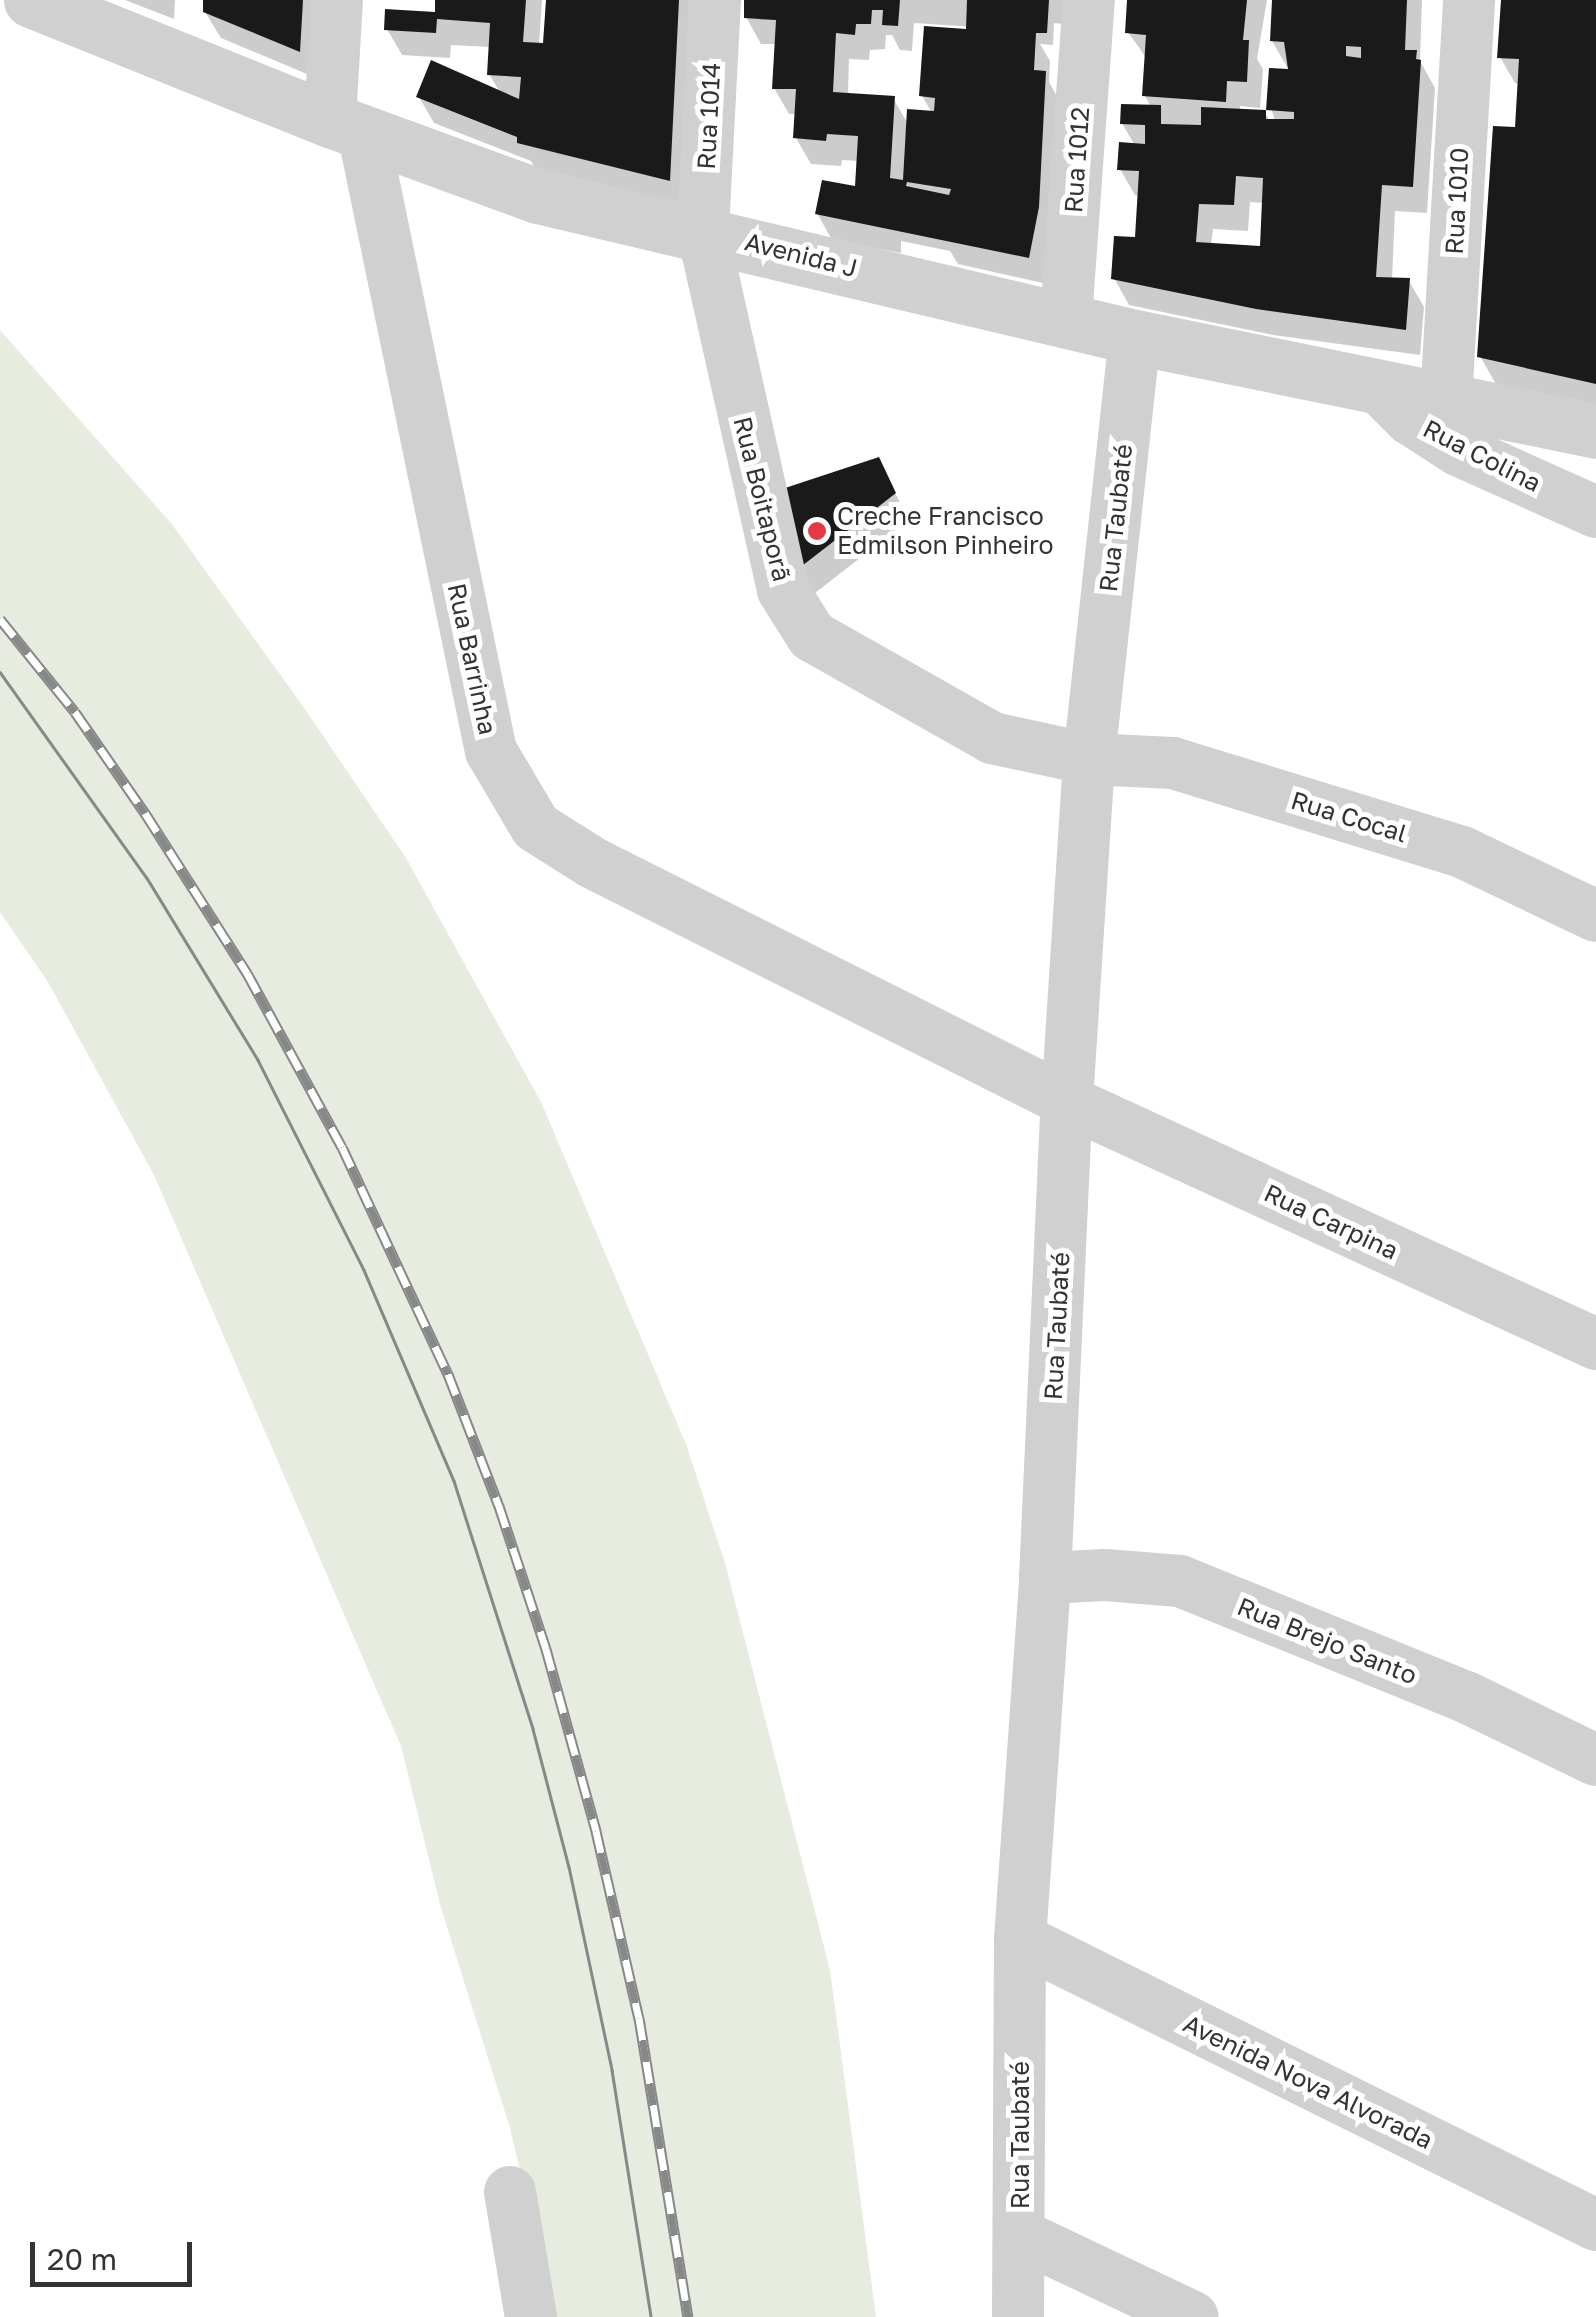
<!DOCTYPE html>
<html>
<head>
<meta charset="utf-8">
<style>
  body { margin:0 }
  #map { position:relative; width:1596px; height:2317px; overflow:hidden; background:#fff; font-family:"Golos Text",sans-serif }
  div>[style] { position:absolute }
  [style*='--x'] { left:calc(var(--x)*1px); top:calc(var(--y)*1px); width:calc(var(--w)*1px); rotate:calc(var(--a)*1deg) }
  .green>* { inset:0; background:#e6ecdf }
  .shadow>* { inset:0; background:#0003 }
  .building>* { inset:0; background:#1a1a1a }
  .minor>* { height:52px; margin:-26px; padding:0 26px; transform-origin:26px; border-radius:26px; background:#d0d0d0 }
  .tertiary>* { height:55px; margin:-27.5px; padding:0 27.5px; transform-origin:27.5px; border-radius:27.5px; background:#d0d0d0 }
  .tram>* { height:2.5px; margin:-1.25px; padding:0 1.25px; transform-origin:1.25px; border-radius:1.25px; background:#888 }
  .rail>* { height:11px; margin-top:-5.5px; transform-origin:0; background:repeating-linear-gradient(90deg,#fff 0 22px,#888 0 44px); box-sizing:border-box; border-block:2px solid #888 }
  .dots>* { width:28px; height:28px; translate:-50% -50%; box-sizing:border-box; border:5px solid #fff; border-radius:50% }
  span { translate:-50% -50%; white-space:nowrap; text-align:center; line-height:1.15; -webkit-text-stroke:10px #fff; paint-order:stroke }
  .street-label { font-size:25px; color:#333 }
  .poi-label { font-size:25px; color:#333 }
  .left { translate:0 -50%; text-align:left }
  .scale { position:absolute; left:30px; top:2242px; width:162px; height:45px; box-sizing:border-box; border:5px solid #333; border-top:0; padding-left:12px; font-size:30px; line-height:35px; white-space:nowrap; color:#333; -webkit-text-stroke:8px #fff; paint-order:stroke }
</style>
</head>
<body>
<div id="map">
  <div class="green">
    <div style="clip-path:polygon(0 330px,171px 523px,305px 709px,406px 858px,541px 1102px,686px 1444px,725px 1563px,830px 1970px,876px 2317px,547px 2317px,533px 2226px,510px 2128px,441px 1908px,401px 1746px,154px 1175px,48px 982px,0 912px)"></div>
  </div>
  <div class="shadow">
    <div style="clip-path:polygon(125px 0,175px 0,174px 19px)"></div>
    <div style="clip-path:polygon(206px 0,318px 0,314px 77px,221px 38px,205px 12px)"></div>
    <div style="clip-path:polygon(438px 0,542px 0,539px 45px,547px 46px,549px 0,694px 0,691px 218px,542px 181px,531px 161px,434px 123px,419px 97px,501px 94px,489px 74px,491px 47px,451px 45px,450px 58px,402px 55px,387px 29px,437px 14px)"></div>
    <div style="clip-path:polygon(evenodd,749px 0,1065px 0,1063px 24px,1054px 23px,1053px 45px,1040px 44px,1050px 61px,1049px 82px,1059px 100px,1043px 283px,958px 264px,950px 251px,901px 241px,901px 253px,832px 240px,817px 213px,858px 189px,859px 161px,842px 160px,841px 166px,811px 164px,796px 138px,797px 114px,789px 114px,774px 88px,777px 44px,761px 44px,746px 17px,749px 0,914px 23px,974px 27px,922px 96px,932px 113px,908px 124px,893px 98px,848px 95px,849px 59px,869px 60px,870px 50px,885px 49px,886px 35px,892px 35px,900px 50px,912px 51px,914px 23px)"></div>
    <div style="clip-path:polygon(evenodd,1129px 0,1267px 0,1257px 59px,1263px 69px,1260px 108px,1240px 106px,1240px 112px,1265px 113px,1270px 121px,1275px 121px,1271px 108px,1290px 72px,1272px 41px,1275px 0,1422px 0,1420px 61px,1435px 88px,1427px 213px,1395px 211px,1392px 280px,1409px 281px,1424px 307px,1420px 355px,1273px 335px,1129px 305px,1114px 278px,1138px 240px,1140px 196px,1135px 195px,1120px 169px,1135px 146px,1122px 123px,1151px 107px,1145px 96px,1147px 59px,1128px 32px,1129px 0,1250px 202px,1264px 203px,1262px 249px,1211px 245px,1213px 229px,1248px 231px,1250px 202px)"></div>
    <div style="clip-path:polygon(1504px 0,1596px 0,1596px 417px,1502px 395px,1480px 356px,1517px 130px,1520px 84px,1515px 83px,1500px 57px)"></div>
    <div style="clip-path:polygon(878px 460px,909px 520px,815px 593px,800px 568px)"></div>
  </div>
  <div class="building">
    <div style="clip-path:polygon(203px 0,303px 0,300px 52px,203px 12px)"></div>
    <div style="clip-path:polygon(435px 0,526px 0,523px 42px,543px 43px,546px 0,679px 0,670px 181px,517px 143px,517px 137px,416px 97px,431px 60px,519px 99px,521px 77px,487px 75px,490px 23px,437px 19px,436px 33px,384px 30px,385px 9px,435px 12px)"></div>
    <div style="clip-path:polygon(evenodd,744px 0,900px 0,898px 26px,882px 25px,883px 10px,872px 10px,871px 24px,856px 24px,855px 35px,836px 33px,833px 92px,895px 96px,890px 178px,903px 180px,907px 109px,934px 111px,935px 98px,919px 96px,924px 26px,966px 29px,967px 0,1049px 0,1047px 33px,1036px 33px,1034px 70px,1046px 71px,1039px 207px,1029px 258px,815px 214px,822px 180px,855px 186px,858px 136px,827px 134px,826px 141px,793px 138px,796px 89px,772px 89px,776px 20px,744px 18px,744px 0,907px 182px,951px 189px,949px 195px,906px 186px,907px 182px)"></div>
    <div style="clip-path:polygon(1127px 0,1247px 0,1243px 40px,1249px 40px,1247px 82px,1227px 81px,1226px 102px,1142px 96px,1146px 35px,1125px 33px)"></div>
    <div style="clip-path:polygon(evenodd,1272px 0,1407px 0,1405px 50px,1417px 50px,1416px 59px,1421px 60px,1413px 187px,1382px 185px,1376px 277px,1410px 278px,1406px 330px,1256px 309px,1111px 279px,1114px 236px,1135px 237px,1139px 171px,1117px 170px,1119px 142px,1145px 144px,1145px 125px,1120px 124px,1121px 104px,1161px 105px,1161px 124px,1201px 125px,1201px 107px,1266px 110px,1269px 68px,1288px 69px,1284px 42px,1270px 41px,1272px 0,1346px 46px,1361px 47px,1361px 58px,1346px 56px,1346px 46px,1272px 0,1266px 110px,1294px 112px,1294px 119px,1266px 119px,1266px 110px,1272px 0,1236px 176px,1263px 178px,1260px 246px,1196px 242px,1199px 204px,1234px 205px,1236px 176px)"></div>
    <div style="clip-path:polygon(1501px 0,1596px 0,1596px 384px,1477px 357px,1493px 126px,1515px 127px,1519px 59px,1497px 58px)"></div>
    <div style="clip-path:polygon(879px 457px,896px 493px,798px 569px,776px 491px)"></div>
  </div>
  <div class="minor">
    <div style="--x:715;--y:0;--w:232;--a:93"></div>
    <div style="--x:703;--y:232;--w:367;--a:77.4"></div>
    <div style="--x:783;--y:590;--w:54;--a:57.8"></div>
    <div style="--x:812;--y:636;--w:207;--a:29.5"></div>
    <div style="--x:992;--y:738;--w:99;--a:12.2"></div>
    <div style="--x:1089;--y:759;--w:84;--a:2.7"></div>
    <div style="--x:1173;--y:763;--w:302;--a:17.1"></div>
    <div style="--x:1462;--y:852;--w:148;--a:25.5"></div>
    <div style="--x:330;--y:120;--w:120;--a:-86.7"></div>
    <div style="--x:363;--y:131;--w:633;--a:78.34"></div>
    <div style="--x:491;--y:751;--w:88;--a:59.4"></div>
    <div style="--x:536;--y:827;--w:67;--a:32.3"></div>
    <div style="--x:593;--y:863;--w:530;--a:26.66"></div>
    <div style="--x:1067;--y:1101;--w:582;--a:24.67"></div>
    <div style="--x:1066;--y:319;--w:320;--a:-85.9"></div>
    <div style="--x:1382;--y:391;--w:40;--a:45"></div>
    <div style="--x:1410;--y:419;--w:57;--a:32.9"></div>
    <div style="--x:1458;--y:450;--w:151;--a:24.2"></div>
    <div style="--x:1446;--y:401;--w:402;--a:-86.7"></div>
    <div style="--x:1045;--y:1578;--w:60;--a:-2.9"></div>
    <div style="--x:1105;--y:1575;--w:75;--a:4.6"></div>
    <div style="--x:1180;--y:1581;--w:309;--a:22.1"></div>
    <div style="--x:1466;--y:1697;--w:144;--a:25.9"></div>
    <div style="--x:1020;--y:1939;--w:643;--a:26.41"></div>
    <div style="--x:510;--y:2192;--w:127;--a:80.5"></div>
    <div style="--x:1020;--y:2235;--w:191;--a:25.4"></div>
    <div style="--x:1018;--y:2317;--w:378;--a:-89.7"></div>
    <div style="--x:1020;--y:1939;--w:362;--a:-86"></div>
    <div style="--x:1045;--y:1578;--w:478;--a:-87.4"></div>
    <div style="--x:1067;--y:1101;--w:343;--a:-86.3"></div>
    <div style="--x:1089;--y:759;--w:424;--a:-83.8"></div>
  </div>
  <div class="tertiary">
    <div style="--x:31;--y:0;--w:322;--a:21.9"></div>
    <div style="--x:330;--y:120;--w:221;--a:20.1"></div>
    <div style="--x:538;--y:196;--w:613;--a:13.29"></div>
    <div style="--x:1135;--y:337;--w:470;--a:11.5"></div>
  </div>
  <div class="tram">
    <div style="--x:0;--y:672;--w:253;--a:54.5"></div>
    <div style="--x:147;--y:878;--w:213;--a:58.6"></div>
    <div style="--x:258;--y:1060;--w:235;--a:63.2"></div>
    <div style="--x:364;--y:1270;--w:229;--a:66.9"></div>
    <div style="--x:454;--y:1481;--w:260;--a:72.3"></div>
    <div style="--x:533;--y:1729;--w:143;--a:75.4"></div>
    <div style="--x:569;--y:1867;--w:208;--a:78"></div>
    <div style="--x:612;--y:2070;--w:250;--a:81"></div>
  </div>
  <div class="rail">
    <div style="--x:0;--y:619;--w:119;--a:51.1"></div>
    <div style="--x:75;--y:712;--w:123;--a:55.3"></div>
    <div style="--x:145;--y:813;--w:190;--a:57.5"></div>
    <div style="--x:247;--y:973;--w:198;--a:61.4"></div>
    <div style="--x:342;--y:1147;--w:251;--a:65"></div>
    <div style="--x:448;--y:1374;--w:142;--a:68.9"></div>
    <div style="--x:499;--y:1506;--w:151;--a:71.8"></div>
    <div style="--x:546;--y:1649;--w:189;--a:74.6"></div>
    <div style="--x:596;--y:1831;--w:192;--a:77.1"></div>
    <div style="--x:639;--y:2018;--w:303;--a:80.7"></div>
  </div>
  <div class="dots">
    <div style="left:817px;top:531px;background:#e63946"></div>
  </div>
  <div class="street-label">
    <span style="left:709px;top:116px;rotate:-87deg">Rua 1014</span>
    <span style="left:1077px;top:160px;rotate:-86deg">Rua 1012</span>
    <span style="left:1457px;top:201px;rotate:-87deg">Rua 1010</span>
    <span style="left:801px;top:255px;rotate:14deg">Avenida J</span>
    <span style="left:1482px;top:456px;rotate:27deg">Rua Colina</span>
    <span style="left:762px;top:499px;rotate:76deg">Rua Boitaporã</span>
    <span style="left:1116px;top:518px;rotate:-84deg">Rua Taubaté</span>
    <span style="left:472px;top:659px;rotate:78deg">Rua Barrinha</span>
    <span style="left:1349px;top:817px;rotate:17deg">Rua Cocal</span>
    <span style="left:1331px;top:1222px;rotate:25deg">Rua Carpina</span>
    <span style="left:1057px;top:1326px;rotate:-87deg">Rua Taubaté</span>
    <span style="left:1327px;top:1641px;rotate:22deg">Rua Brejo Santo</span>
    <span style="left:1308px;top:2082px;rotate:26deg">Avenida Nova Alvorada</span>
    <span style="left:1020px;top:2135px;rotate:-90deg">Rua Taubaté</span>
  </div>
  <div class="poi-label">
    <span class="left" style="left:837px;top:531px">Creche Francisco<br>Edmilson Pinheiro</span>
  </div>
  <div class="scale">20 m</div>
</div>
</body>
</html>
